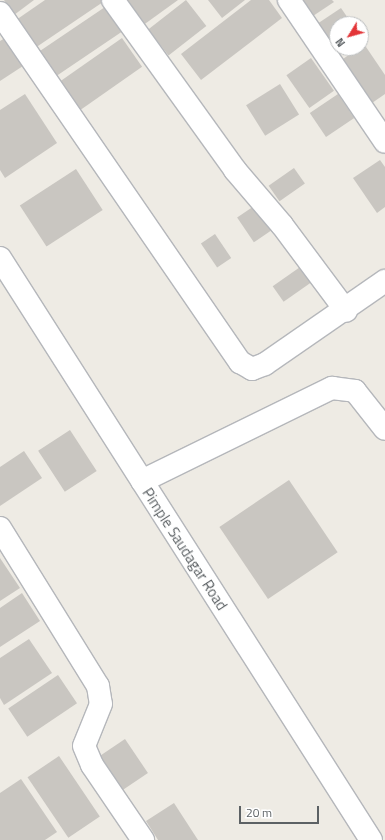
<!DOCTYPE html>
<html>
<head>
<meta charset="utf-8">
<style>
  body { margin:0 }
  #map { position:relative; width:385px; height:840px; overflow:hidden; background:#eeebe4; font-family:"Titillium Web",sans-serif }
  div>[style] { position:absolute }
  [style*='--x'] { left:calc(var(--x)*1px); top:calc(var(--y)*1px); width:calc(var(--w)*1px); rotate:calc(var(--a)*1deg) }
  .building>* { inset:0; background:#c9c6c1; transform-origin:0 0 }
  .roads { filter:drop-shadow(1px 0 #b5b7bb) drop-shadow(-1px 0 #b5b7bb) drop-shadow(0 1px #b5b7bb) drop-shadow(0 -1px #b5b7bb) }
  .street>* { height:22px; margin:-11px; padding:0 11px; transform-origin:11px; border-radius:11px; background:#fff }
  .secondary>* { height:22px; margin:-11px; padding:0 11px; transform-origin:11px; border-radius:11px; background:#fff }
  span { translate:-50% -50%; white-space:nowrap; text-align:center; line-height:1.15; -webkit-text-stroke:3px #fff; paint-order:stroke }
  .street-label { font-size:15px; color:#5c6164 }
  .north { position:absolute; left:329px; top:16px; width:40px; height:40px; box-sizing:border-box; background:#fff; border:1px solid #bec0c1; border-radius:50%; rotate:233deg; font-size:11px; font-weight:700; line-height:16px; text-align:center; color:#5c6164 }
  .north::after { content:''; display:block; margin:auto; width:14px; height:18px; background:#e33538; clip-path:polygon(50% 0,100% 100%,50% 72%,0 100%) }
  .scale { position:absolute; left:239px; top:806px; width:80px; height:18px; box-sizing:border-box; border:2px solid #5c6164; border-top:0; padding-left:5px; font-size:12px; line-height:14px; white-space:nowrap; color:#5c6164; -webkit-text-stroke:3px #fff; paint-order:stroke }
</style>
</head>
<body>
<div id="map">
  <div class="building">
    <div style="clip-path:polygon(4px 0,34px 0,14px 15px)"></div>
    <div style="clip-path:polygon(45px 0,106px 0,35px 48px,16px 20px)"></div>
    <div style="clip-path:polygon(123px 0,178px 0,142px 26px)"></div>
    <div style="left:186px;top:0;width:33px;height:48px;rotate:52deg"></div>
    <div style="clip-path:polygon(208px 0,245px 0,222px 18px)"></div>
    <div style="clip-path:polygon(251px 0,269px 0,282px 18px,201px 80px,181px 54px)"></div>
    <div style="clip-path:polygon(294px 0,332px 0,334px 2px,307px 20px)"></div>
    <div style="left:108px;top:5px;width:30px;height:87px;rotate:56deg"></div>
    <div style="clip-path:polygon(341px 8px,352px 24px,337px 24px,337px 48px,345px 48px,334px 55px,314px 26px)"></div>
    <div style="clip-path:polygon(5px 38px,23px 66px,0 81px,0 41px)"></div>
    <div style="left:122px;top:38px;width:35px;height:81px;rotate:55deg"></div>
    <div style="clip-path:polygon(364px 44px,385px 75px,385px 94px,372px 103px,343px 59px)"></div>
    <div style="left:311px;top:58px;width:40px;height:30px;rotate:55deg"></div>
    <div style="left:280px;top:84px;width:36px;height:40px;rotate:58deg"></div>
    <div style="clip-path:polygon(25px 94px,57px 143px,5px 178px,0 170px,0 110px)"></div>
    <div style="left:338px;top:94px;width:29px;height:34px;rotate:56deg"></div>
    <div style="clip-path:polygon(380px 160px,385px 167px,385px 207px,377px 213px,353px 178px)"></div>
    <div style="left:294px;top:168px;width:19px;height:31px;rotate:55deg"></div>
    <div style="left:76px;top:169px;width:49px;height:67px;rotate:57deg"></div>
    <div style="left:257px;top:204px;width:30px;height:24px;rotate:56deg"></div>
    <div style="left:215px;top:234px;width:29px;height:17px;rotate:56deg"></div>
    <div style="left:303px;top:265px;width:19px;height:37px;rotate:55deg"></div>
    <div style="left:70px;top:430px;width:49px;height:38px;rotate:57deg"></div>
    <div style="clip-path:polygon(24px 451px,42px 478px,0 506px,0 467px)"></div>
    <div style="left:289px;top:480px;width:87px;height:84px;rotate:56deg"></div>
    <div style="clip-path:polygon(0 558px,20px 588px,0 601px)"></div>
    <div style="clip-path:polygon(22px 593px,40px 621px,0 647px,0 608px)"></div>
    <div style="clip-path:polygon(29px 639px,52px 673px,4px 705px,0 698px,0 658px)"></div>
    <div style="left:58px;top:675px;width:34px;height:60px;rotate:56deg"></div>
    <div style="left:125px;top:739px;width:41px;height:30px;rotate:56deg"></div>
    <div style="left:59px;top:756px;width:73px;height:38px;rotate:56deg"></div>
    <div style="clip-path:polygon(21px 779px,57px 832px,45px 840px,0 840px,0 793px)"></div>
    <div style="clip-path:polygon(174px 803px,198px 840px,158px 840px,146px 821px)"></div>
  </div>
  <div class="roads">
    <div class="street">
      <div style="--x:113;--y:0;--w:209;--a:54.3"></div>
      <div style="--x:235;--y:170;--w:72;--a:49.5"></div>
      <div style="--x:282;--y:225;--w:107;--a:53.3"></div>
      <div style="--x:289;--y:0;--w:171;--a:55.9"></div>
      <div style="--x:0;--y:13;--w:424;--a:55.5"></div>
      <div style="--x:240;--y:362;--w:14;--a:30"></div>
      <div style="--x:252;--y:369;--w:14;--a:-21"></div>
      <div style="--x:265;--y:364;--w:146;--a:-34.7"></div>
      <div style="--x:142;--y:481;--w:212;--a:-26.1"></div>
      <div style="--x:332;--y:388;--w:23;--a:7"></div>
      <div style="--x:355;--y:391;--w:48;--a:51.7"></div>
      <div style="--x:0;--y:528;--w:186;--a:58.2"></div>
      <div style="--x:98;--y:686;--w:18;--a:81"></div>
      <div style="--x:101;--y:704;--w:45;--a:112"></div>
      <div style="--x:84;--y:746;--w:21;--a:67"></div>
      <div style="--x:92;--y:765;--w:91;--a:55.8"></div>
    </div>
    <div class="secondary">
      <div style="--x:0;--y:258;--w:690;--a:57.48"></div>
    </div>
  </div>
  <div class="street-label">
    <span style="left:185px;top:549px;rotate:57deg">Pimple Saudagar Road</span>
  </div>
  <div class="north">N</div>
  <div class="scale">20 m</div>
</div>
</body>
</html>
